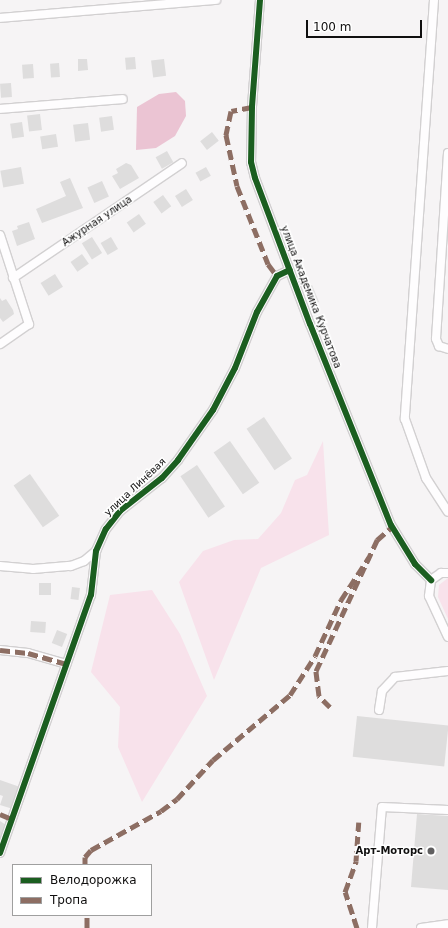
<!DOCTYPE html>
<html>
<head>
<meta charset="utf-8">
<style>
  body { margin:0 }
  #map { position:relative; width:448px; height:928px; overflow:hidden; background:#f6f4f5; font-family:"DejaVu Sans",sans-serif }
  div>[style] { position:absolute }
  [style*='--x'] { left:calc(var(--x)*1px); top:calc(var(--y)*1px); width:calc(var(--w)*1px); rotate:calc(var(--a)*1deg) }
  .green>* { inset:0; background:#f8e2eb }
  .water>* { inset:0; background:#ebc4d3 }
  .building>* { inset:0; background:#dedddd; transform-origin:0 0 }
  .roads { filter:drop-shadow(1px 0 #d2d0d1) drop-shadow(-1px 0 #d2d0d1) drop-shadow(0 1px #d2d0d1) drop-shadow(0 -1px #d2d0d1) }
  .minor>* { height:8px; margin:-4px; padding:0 4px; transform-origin:4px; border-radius:4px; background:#fefdfe }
  .quiet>* { height:5px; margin-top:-2.5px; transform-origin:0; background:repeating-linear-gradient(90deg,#8d6e63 0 10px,transparent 0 15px) }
  .cycleway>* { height:6px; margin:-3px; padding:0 3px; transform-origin:3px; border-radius:3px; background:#1b5e20 }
  .dots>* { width:11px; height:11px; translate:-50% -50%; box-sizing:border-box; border:2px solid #fff; border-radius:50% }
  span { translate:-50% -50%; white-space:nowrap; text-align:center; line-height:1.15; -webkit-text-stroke:3px #fff; paint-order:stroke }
  .street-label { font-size:10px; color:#100f0f }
  .poi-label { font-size:10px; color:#100f0f; font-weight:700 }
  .right { translate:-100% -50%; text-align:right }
  .legend { position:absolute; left:12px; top:864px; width:140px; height:52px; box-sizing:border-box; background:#fff; border:1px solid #9f9f9f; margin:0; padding:5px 7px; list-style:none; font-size:12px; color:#100f0f }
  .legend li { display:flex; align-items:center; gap:8px; height:20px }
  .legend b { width:20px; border:1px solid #9f9f9f }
  .scale { position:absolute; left:306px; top:20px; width:116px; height:18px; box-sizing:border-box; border:2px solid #100f0f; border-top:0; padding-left:5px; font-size:12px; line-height:14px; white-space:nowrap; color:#100f0f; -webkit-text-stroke:3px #fff; paint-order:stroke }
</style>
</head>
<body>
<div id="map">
  <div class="green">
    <div style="clip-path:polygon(323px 441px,329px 535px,261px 568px,214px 680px,179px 582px,203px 551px,234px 540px,258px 539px,281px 513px,295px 480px,307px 475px)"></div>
    <div style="clip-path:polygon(448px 578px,448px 619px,438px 597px,439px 585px)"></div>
    <div style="clip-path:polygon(152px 590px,180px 634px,207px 696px,142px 802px,118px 747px,120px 707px,91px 672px,110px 595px)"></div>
  </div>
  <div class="water">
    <div style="clip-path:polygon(176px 92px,185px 101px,186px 116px,175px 136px,156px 148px,136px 150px,137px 107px,159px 94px)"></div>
  </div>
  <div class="building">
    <div style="left:135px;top:57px;width:12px;height:10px;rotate:85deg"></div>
    <div style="clip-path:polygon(78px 59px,87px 59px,88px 70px,78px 71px)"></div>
    <div style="left:164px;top:59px;width:17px;height:13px;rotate:83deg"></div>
    <div style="left:59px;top:63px;width:14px;height:9px;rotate:86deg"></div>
    <div style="left:33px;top:64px;width:14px;height:11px;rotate:86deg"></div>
    <div style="left:11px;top:83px;width:14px;height:11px;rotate:86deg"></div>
    <div style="left:40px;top:114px;width:16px;height:13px;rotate:83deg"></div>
    <div style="left:112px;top:116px;width:14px;height:13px;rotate:82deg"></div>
    <div style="left:22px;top:122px;width:15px;height:12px;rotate:82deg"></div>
    <div style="left:88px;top:123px;width:17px;height:15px;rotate:83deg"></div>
    <div style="left:212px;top:132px;width:11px;height:15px;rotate:52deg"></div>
    <div style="left:56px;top:134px;width:13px;height:16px;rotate:81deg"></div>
    <div style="left:167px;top:151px;width:13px;height:13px;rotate:61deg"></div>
    <div style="clip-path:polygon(126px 163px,131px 165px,139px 178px,120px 189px,112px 176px,118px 173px,116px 169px)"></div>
    <div style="left:21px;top:167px;width:17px;height:21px;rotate:80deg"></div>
    <div style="left:206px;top:167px;width:10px;height:12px;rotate:61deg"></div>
    <div style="clip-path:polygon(70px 178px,83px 208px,42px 223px,36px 209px,66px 196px,60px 182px)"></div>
    <div style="left:102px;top:181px;width:17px;height:16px;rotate:66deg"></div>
    <div style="left:186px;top:189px;width:13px;height:13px;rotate:58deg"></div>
    <div style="left:163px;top:195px;width:14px;height:12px;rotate:54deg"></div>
    <div style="left:139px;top:214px;width:12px;height:15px;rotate:55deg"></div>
    <div style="clip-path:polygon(29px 222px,35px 239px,17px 246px,12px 231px,18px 229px,17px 226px)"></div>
    <div style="left:92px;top:237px;width:19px;height:12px;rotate:58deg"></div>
    <div style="left:111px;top:237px;width:14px;height:12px;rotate:60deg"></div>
    <div style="left:82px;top:254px;width:12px;height:14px;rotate:55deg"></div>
    <div style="left:55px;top:274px;width:15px;height:17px;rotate:58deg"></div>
    <div style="clip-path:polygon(312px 285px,319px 302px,313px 304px,307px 288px)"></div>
    <div style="clip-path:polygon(0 298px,2px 301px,6px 299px,13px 310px,14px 314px,3px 322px,0 318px)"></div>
    <div style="left:264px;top:417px;width:50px;height:21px;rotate:56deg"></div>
    <div style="left:230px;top:441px;width:51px;height:20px;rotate:55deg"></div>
    <div style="left:197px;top:465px;width:50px;height:20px;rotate:56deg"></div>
    <div style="left:30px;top:474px;width:51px;height:20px;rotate:55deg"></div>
    <div style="left:39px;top:583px;width:12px;height:12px"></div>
    <div style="left:72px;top:587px;width:8px;height:12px;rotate:7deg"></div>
    <div style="left:31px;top:621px;width:15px;height:11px;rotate:4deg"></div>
    <div style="left:57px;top:630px;width:11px;height:14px;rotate:22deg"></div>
    <div style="left:357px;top:716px;width:92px;height:41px;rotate:6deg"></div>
    <div style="clip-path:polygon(0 780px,20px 787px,13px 809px,0 805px,3px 796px,0 795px)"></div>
    <div style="clip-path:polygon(417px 814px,448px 816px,448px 890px,411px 887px)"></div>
    <div style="clip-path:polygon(0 821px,6px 825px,0 839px)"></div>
  </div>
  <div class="roads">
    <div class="minor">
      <div style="--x:260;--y:0;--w:107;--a:94.3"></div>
      <div style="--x:252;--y:107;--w:55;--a:91"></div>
      <div style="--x:251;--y:162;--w:16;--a:76"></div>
      <div style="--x:255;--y:178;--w:156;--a:69.4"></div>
      <div style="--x:310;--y:324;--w:217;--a:68.1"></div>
      <div style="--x:391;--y:525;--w:46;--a:58.4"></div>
      <div style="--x:415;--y:564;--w:23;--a:45"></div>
      <div style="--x:434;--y:0;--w:420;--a:94"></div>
      <div style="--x:405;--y:419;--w:63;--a:70.4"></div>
      <div style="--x:426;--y:478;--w:40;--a:57.1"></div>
      <div style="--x:0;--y:18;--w:217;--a:-4.8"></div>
      <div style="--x:0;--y:109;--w:123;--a:-4.6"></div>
      <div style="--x:448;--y:153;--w:186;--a:93.7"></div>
      <div style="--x:436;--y:339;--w:8;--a:67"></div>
      <div style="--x:439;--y:346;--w:9;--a:18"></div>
      <div style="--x:0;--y:235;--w:94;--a:72"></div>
      <div style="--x:29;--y:324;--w:35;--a:145"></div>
      <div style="--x:13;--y:278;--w:204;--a:-34.2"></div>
      <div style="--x:0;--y:566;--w:33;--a:5"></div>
      <div style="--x:33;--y:569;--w:38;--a:-5"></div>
      <div style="--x:71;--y:566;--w:14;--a:-21"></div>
      <div style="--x:84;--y:561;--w:16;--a:-40"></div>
      <div style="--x:448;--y:573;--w:7;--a:180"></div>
      <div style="--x:441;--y:573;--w:12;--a:145"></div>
      <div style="--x:431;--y:580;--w:16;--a:97"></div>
      <div style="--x:429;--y:596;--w:45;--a:65.1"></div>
      <div style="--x:0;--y:650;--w:28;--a:6"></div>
      <div style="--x:28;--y:653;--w:40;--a:16"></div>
      <div style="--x:379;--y:710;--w:19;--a:-81"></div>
      <div style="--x:382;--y:691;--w:19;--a:-47"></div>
      <div style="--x:395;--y:677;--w:53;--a:-6.5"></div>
      <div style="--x:0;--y:853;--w:274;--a:-70.6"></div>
      <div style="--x:91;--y:595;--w:44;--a:-83.5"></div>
      <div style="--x:96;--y:551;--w:24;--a:-66"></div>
      <div style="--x:106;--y:529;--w:23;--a:-52"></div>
      <div style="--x:120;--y:511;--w:53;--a:-38.2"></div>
      <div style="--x:162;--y:478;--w:24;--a:-48"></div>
      <div style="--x:178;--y:460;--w:61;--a:-55"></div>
      <div style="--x:213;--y:410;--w:47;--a:-62.4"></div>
      <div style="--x:235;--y:368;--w:60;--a:-68.6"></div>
      <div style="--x:257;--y:312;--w:41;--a:-60.9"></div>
      <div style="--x:277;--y:276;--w:14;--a:-25"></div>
      <div style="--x:372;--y:928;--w:121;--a:-85.3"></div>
      <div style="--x:382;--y:807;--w:66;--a:2.6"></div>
      <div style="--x:421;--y:928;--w:27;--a:-8"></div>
    </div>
  </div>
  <div class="quiet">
    <div style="--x:252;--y:107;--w:21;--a:169"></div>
    <div style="--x:231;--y:111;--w:25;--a:102"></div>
    <div style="--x:226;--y:135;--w:52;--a:77.8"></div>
    <div style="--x:237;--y:186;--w:84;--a:68.3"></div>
    <div style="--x:268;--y:264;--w:15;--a:53"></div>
    <div style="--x:0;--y:650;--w:28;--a:6"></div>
    <div style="--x:28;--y:653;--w:40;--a:16"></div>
    <div style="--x:330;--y:707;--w:16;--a:-135"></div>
    <div style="--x:319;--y:696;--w:25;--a:-97"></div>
    <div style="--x:316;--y:671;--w:145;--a:-65"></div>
    <div style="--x:377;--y:540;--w:20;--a:-41"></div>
    <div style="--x:0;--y:814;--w:13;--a:23"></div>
    <div style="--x:85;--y:865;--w:8;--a:-90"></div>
    <div style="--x:85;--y:857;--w:9;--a:-49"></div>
    <div style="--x:91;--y:850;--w:80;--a:-29.1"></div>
    <div style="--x:161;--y:811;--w:20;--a:-37"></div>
    <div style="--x:177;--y:799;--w:53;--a:-47.3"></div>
    <div style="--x:213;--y:760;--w:101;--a:-40.2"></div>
    <div style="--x:290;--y:695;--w:46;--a:-57.3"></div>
    <div style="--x:315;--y:656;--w:62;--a:-65.1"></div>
    <div style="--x:341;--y:600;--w:51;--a:-56.9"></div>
    <div style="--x:87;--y:928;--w:13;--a:-90"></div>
    <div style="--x:357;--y:928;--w:38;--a:-108"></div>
    <div style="--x:345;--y:892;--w:33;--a:-70"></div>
    <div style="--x:356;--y:861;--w:39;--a:-86"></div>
  </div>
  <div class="cycleway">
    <div style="--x:260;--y:0;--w:107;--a:94.3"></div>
    <div style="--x:252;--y:107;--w:55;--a:91"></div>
    <div style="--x:251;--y:162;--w:16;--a:76"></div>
    <div style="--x:255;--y:178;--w:156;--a:69.4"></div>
    <div style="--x:310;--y:324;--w:217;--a:68.1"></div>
    <div style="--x:391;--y:525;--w:46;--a:58.4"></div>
    <div style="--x:415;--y:564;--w:23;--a:45"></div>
    <div style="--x:0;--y:853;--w:274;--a:-70.6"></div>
    <div style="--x:91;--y:595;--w:44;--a:-83.5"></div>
    <div style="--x:96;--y:551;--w:24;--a:-66"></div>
    <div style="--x:106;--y:529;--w:23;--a:-52"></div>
    <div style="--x:120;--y:511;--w:53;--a:-38.2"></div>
    <div style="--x:162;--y:478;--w:24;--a:-48"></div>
    <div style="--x:178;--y:460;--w:61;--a:-55"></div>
    <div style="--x:213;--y:410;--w:47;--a:-62.4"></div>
    <div style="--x:235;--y:368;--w:60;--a:-68.6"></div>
    <div style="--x:257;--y:312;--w:41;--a:-60.9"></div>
    <div style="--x:277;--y:276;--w:14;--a:-25"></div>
  </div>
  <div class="dots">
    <div style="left:431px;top:851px;background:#605f60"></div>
  </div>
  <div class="street-label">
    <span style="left:97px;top:221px;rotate:-34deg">Ажурная улица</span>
    <span style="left:311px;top:297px;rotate:69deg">улица Академика Курчатова</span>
    <span style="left:135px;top:487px;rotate:-43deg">улица Линёвая</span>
  </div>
  <div class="poi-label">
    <span class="right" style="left:423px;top:851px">Арт-Моторс</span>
  </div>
  <ul class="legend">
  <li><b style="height:5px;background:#1b5e20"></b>Велодорожка</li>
  <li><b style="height:5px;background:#8d6e63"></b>Тропа</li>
  </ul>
  <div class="scale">100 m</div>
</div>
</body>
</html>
